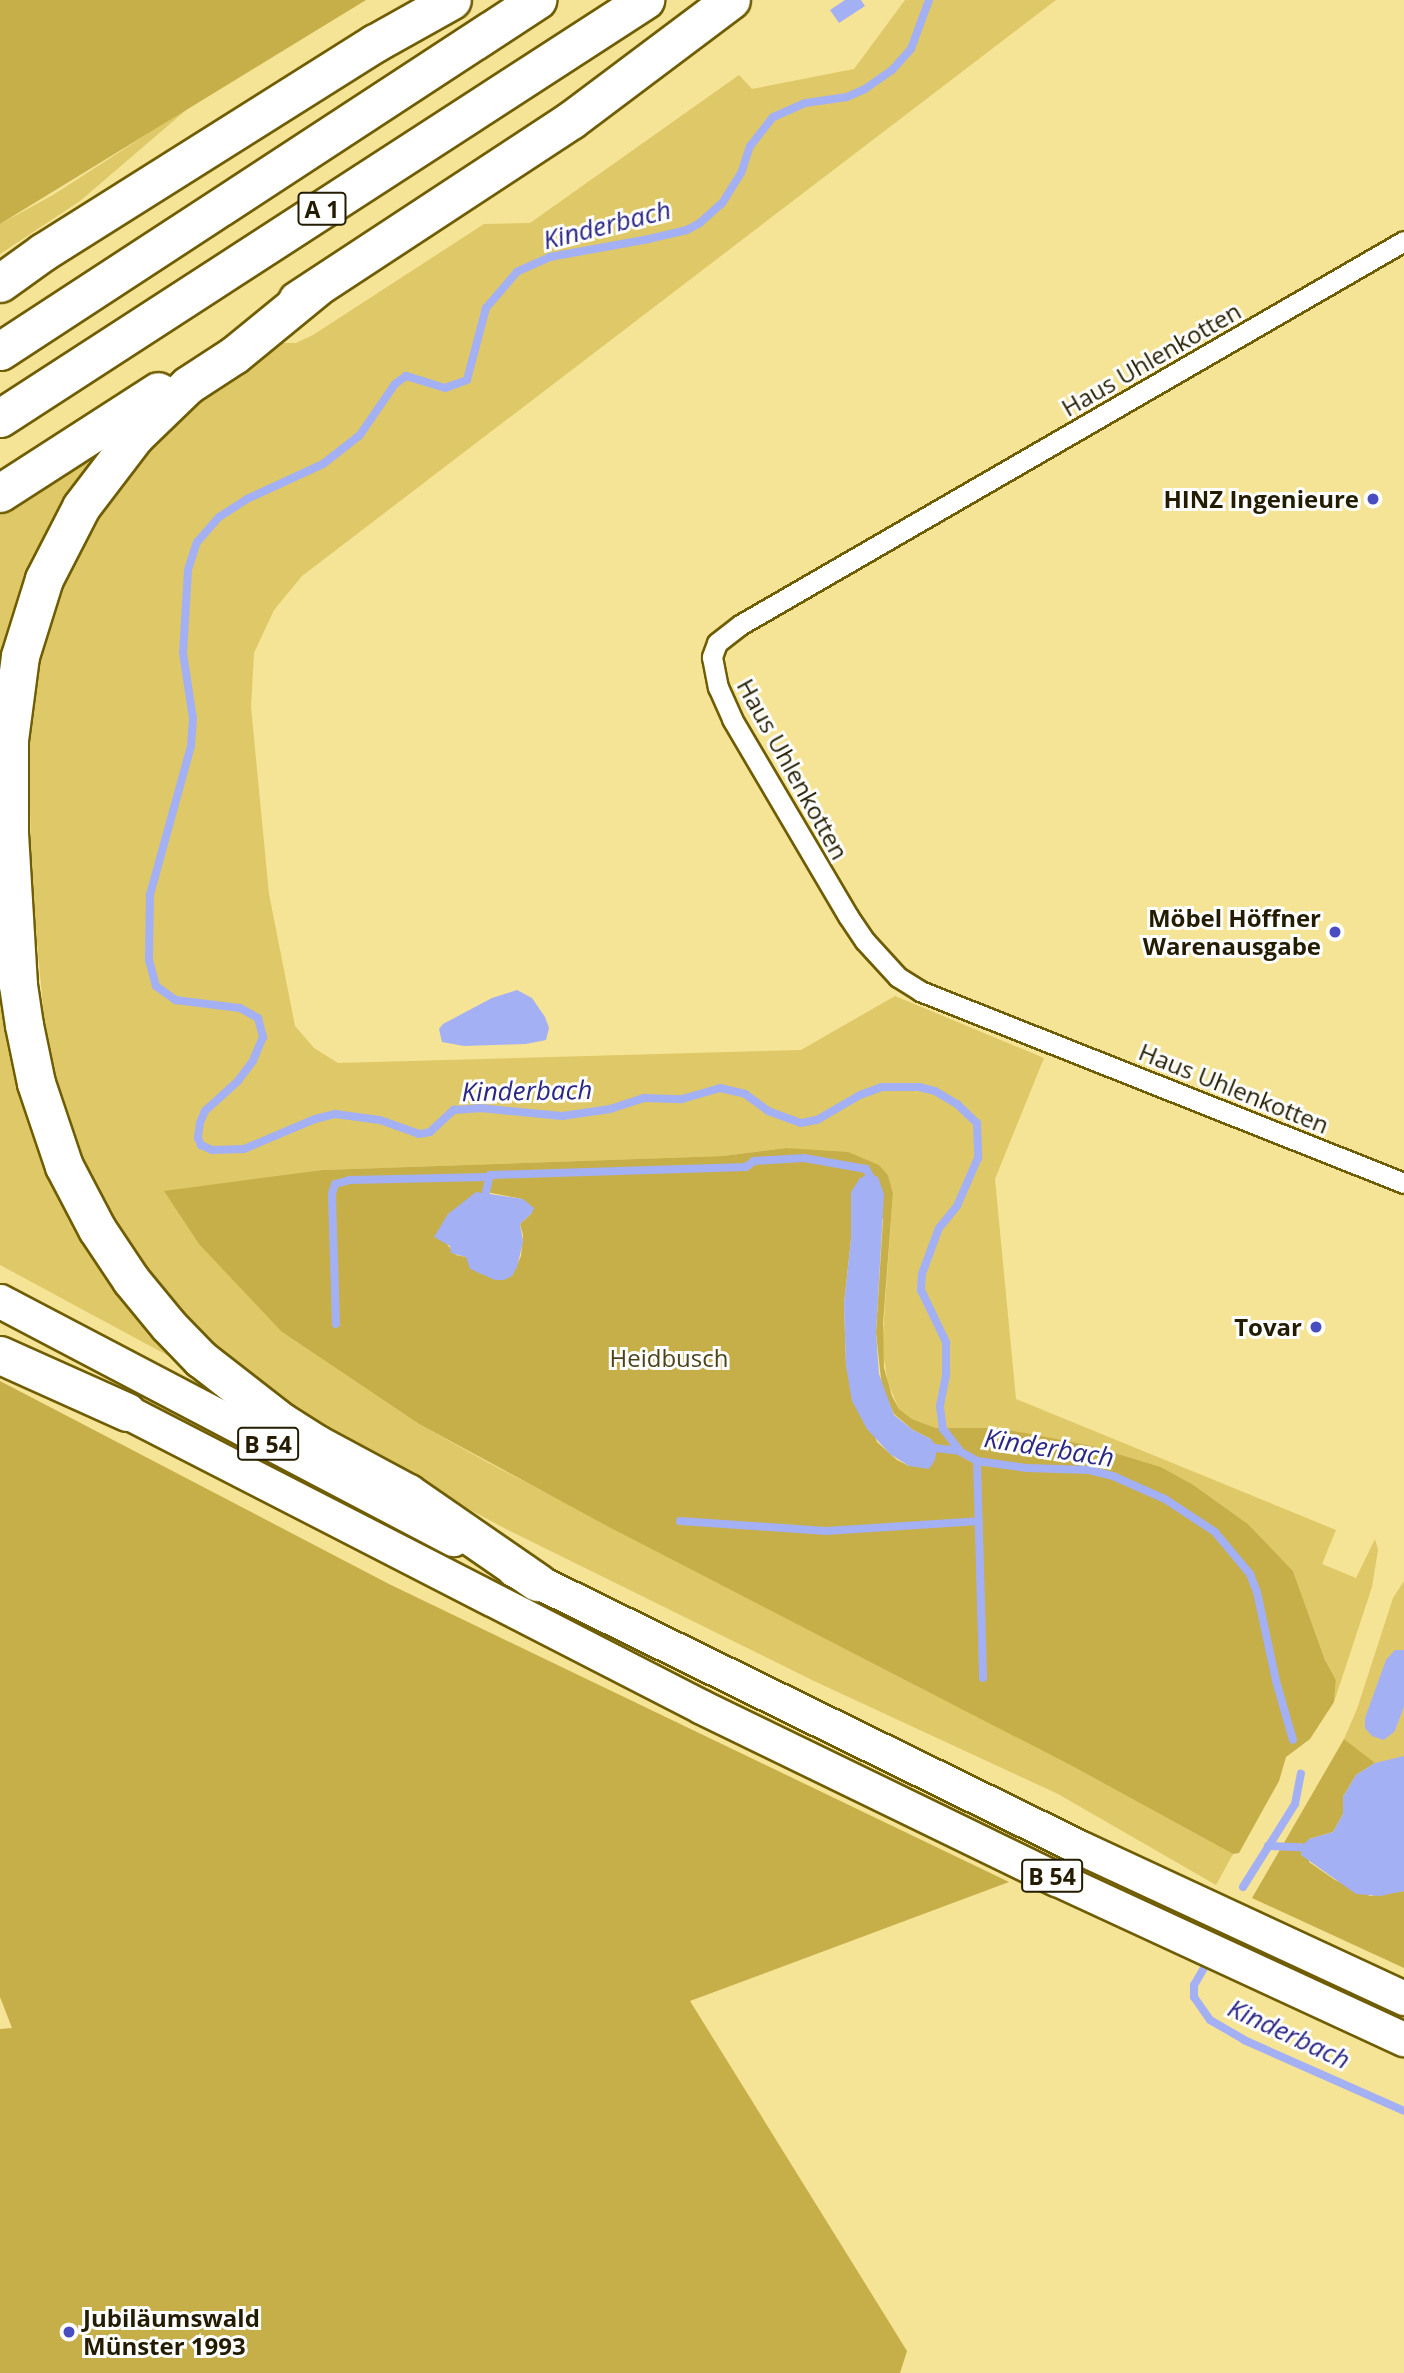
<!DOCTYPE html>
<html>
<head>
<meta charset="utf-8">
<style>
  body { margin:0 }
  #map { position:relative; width:1404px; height:2373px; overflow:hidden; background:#f5e396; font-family:"Open Sans",sans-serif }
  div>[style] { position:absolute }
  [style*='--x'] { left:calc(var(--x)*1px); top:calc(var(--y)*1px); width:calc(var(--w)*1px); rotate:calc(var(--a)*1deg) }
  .green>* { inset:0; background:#dfc867 }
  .forest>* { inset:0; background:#c6ae49 }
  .water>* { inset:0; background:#a4b0f4 }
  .stream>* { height:8px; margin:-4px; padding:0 4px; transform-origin:4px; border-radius:4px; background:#a4b0f4 }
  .roads { filter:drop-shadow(2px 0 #6f5d04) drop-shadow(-2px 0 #6f5d04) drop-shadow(0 2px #6f5d04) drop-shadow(0 -2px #6f5d04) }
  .minor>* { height:19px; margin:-9.5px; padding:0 9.5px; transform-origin:9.5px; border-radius:9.5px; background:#fff }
  .trunk>* { height:33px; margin:-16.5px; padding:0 16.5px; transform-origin:16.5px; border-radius:16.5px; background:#fff }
  .motorway>* { height:37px; margin:-18.5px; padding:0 18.5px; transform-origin:18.5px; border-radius:18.5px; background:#fff }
  .dots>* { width:19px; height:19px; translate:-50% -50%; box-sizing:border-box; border:4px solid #fff; border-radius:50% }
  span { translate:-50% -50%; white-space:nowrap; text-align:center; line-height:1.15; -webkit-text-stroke:6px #fff; paint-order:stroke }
  .shield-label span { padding:2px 5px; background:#fff; border:2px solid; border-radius:5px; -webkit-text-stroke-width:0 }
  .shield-label { font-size:23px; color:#231c00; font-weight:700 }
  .street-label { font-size:24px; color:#231c00 }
  .poi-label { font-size:24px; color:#231c00; font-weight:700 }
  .right { translate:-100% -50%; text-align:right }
  .left { translate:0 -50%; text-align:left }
  .park-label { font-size:24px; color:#4d4319 }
  .water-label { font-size:26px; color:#2b2787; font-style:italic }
</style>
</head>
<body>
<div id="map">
  <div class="green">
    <div style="clip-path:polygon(905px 0,1056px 0,302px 576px,274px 610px,254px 653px,251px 707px,269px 894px,295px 1026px,314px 1048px,338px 1063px,801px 1050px,895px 996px,1044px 1058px,995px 1179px,1016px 1399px,1336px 1530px,1322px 1564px,1356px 1578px,1375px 1539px,1378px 1550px,1372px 1587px,1334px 1702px,1336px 1680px,1325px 1660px,1293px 1571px,1248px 1524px,1192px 1484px,1161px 1467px,1092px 1446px,996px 1428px,936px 1428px,912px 1419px,899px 1409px,888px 1383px,882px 1347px,893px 1193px,888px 1175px,879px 1165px,786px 1148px,723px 1156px,323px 1170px,282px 1332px,419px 1424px,487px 1462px,1072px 1766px,1233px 1854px,1216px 1885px,1058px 1794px,814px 1681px,506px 1529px,327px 1433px,214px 1348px,157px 1287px,109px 1217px,95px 1191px,68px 1122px,46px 1040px,32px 886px,28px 735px,34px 683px,56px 597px,80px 543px,111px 492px,171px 420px,271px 343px,296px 343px,313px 335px,484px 224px,530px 223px,739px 75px,752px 89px,854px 69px)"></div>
    <div style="clip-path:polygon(192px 105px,80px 201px,0 254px,0 224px,53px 195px)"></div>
    <div style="clip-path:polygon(118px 432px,29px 602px,14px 1026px,178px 1361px,0 1265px,0 509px)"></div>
    <div style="clip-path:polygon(1404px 1581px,1404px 1650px,1395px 1650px,1395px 1731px,1404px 1707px,1404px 1830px,1374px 1763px,1344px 1739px,1357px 1709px,1393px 1598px)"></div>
  </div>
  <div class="forest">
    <div style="clip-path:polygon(0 0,366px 0,0 224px)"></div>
    <div style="clip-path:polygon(evenodd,786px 1148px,848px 1152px,879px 1165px,888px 1175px,893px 1193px,883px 1324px,884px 1368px,892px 1396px,899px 1409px,912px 1419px,936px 1428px,996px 1428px,1031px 1434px,1092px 1446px,1161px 1467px,1192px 1484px,1248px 1524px,1293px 1571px,1325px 1660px,1336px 1680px,1334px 1702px,1310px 1739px,1286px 1757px,1279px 1781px,1239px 1853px,1233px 1854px,1072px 1766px,609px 1527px,419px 1424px,282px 1332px,199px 1244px,164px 1191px,323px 1170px,723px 1156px,786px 1148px,486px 1192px,523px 1199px,532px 1213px,520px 1224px,523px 1235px,521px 1256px,512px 1276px,481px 1274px,466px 1257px,456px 1255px,445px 1242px,448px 1214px,486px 1192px,786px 1148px,851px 1192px,883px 1219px,876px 1333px,882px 1388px,894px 1414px,913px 1430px,931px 1439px,909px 1466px,897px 1460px,877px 1442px,846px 1366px,844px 1304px,851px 1239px,851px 1192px)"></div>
    <div style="clip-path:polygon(0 1381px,389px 1584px,1009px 1882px,690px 2001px,907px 2351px,900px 2373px,0 2373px,0 2029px,12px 2028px,0 1997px)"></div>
    <div style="clip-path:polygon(1344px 1739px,1375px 1763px,1356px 1775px,1343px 1797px,1343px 1814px,1333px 1832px,1309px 1839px,1309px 1862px,1335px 1880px,1370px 1896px,1404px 1891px,1404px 1968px,1252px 1898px)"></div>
  </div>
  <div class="water">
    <div style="clip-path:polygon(845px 0,861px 0,865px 6px,839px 23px,830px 10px)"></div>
    <div style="clip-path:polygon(517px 990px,532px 998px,545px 1017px,549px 1028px,546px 1040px,526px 1044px,464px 1046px,442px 1042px,439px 1029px,443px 1024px,492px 998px)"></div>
    <div style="clip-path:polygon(870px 1174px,878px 1177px,884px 1194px,876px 1333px,879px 1374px,894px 1415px,913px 1430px,931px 1439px,937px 1447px,935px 1460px,929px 1469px,909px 1466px,890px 1454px,867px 1429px,852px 1401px,846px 1366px,844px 1304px,851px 1239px,851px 1192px,860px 1178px)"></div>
    <div style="clip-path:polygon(476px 1192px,523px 1199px,534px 1208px,532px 1213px,520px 1224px,523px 1242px,517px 1267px,512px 1276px,504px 1280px,495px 1280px,470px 1269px,466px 1257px,451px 1253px,450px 1246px,434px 1237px,448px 1214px)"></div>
    <div style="clip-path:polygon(1395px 1650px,1404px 1650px,1404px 1707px,1395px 1731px,1384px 1740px,1372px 1736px,1365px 1728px,1365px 1718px,1386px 1660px)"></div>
    <div style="clip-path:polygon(1404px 1756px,1404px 1891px,1380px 1896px,1356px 1894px,1301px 1855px,1301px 1847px,1309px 1839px,1333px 1832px,1343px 1814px,1343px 1797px,1356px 1775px,1375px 1763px)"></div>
  </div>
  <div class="stream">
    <div style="--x:929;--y:0;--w:52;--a:110.2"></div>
    <div style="--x:911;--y:49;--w:28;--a:132"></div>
    <div style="--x:892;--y:70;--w:33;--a:145"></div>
    <div style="--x:865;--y:89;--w:20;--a:156"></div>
    <div style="--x:847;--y:97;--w:42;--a:171.9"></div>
    <div style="--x:805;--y:103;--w:35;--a:156"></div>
    <div style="--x:773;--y:117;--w:37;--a:128"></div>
    <div style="--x:750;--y:146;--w:28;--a:108"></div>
    <div style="--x:741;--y:173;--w:36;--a:122"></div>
    <div style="--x:722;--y:203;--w:30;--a:138"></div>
    <div style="--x:700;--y:223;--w:15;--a:152"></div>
    <div style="--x:687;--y:230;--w:39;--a:167"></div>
    <div style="--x:649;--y:239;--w:101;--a:169.7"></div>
    <div style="--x:550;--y:257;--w:36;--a:156"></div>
    <div style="--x:517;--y:272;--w:48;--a:130.7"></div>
    <div style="--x:486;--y:308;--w:74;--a:104.8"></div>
    <div style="--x:467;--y:380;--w:23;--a:160"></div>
    <div style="--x:445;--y:388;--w:41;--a:-162.9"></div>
    <div style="--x:406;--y:376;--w:14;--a:144"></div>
    <div style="--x:395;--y:384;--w:62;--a:124.5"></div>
    <div style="--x:360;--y:435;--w:47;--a:141.9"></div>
    <div style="--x:323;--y:464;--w:84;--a:155.3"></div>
    <div style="--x:247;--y:499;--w:33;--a:147"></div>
    <div style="--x:219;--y:517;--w:33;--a:131"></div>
    <div style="--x:197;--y:542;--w:29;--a:108"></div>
    <div style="--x:188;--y:570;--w:83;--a:93.4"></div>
    <div style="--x:183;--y:653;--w:66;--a:81.3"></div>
    <div style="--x:193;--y:718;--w:28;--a:94"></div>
    <div style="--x:191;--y:746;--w:155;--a:105.4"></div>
    <div style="--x:150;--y:895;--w:65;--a:90.9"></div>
    <div style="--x:149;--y:960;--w:27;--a:75"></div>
    <div style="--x:156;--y:986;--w:24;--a:36"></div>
    <div style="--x:175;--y:1000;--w:65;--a:7"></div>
    <div style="--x:240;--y:1008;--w:21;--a:29"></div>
    <div style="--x:258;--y:1018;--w:20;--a:75"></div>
    <div style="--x:263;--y:1037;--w:26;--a:113"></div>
    <div style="--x:253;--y:1061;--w:25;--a:127"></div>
    <div style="--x:238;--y:1081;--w:45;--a:137.7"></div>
    <div style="--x:205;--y:1111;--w:13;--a:113"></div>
    <div style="--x:200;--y:1123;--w:15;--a:98"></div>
    <div style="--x:198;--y:1138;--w:8;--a:67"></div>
    <div style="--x:201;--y:1145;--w:12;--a:24"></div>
    <div style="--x:212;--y:1150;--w:32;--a:-2"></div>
    <div style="--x:244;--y:1149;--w:77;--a:-22.9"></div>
    <div style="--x:315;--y:1119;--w:21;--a:-14"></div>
    <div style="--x:335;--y:1114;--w:45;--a:7.6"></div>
    <div style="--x:380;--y:1120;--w:41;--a:19.7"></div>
    <div style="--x:419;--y:1134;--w:11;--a:-10"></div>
    <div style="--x:430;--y:1132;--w:33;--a:-43"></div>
    <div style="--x:454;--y:1110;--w:26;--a:-4"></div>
    <div style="--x:480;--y:1108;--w:82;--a:5.6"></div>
    <div style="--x:562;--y:1116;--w:49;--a:-8.3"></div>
    <div style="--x:610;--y:1109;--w:36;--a:-18"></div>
    <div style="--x:644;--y:1098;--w:38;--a:2"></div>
    <div style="--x:682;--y:1099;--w:40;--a:-16"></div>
    <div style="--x:720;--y:1088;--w:26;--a:13"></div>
    <div style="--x:745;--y:1094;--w:29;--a:36"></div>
    <div style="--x:768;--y:1111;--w:35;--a:20"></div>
    <div style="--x:801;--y:1123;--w:16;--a:-11"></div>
    <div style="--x:817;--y:1120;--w:50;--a:-30.2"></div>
    <div style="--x:860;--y:1095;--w:23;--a:-20"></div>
    <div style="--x:882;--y:1087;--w:37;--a:0"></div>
    <div style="--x:919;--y:1087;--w:16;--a:14"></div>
    <div style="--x:935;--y:1091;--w:26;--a:31"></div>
    <div style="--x:957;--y:1104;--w:28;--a:44"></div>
    <div style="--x:977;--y:1123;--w:35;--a:88"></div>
    <div style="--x:978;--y:1158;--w:52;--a:113.6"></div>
    <div style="--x:957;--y:1206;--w:28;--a:129"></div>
    <div style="--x:939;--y:1228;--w:49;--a:110.3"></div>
    <div style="--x:922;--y:1274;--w:16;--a:94"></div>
    <div style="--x:921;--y:1290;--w:58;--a:64.3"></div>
    <div style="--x:946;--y:1342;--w:33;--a:90"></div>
    <div style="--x:946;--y:1375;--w:32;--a:101"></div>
    <div style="--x:940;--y:1406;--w:23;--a:83"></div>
    <div style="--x:943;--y:1429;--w:29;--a:52"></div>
    <div style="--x:961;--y:1452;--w:18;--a:29"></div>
    <div style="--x:977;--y:1461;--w:50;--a:8"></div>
    <div style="--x:1027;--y:1468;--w:62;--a:1.8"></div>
    <div style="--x:1089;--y:1470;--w:25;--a:14"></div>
    <div style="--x:1113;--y:1476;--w:57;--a:23.9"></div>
    <div style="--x:1165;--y:1499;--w:60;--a:33.4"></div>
    <div style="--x:1215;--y:1532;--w:55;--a:50.2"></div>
    <div style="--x:1250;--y:1574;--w:19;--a:69"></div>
    <div style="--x:1257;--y:1592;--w:91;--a:77.9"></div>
    <div style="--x:1276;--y:1681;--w:61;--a:73.9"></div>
    <div style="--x:486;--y:1192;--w:17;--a:-77"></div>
    <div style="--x:490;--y:1175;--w:256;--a:-1.8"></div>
    <div style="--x:746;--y:1167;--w:10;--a:-37"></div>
    <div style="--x:754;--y:1161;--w:50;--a:-3.4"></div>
    <div style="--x:804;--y:1158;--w:63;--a:10.1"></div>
    <div style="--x:866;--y:1169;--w:16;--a:60"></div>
    <div style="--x:336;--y:1324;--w:130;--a:-91.8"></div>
    <div style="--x:332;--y:1194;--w:10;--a:-73"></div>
    <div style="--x:335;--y:1184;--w:16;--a:-15"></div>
    <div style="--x:350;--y:1180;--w:138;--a:-1.2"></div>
    <div style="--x:927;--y:1447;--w:32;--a:7"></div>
    <div style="--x:977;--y:1461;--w:217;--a:88.4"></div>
    <div style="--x:680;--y:1521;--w:146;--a:3.9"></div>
    <div style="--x:826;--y:1531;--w:153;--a:-3.7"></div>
    <div style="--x:1268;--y:1846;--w:33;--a:2"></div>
    <div style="--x:1243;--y:1887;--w:98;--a:-57.9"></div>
    <div style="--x:1295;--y:1804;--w:31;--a:-79"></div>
    <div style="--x:1204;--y:1968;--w:20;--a:120"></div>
    <div style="--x:1194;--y:1985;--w:12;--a:90"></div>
    <div style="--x:1194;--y:1997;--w:28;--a:55"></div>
    <div style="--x:1210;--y:2020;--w:39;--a:30"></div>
    <div style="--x:1244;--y:2040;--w:175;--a:23.9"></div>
  </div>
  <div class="roads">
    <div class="minor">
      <div style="--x:1404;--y:241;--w:767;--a:149.96"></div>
      <div style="--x:740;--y:625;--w:29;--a:142"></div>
      <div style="--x:717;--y:643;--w:15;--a:110"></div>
      <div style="--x:712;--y:657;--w:31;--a:79"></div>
      <div style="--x:718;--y:687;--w:35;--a:66"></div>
      <div style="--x:732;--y:719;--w:229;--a:59.5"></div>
      <div style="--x:848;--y:916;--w:30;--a:56"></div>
      <div style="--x:865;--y:941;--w:49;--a:47.5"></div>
      <div style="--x:898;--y:977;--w:26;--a:32"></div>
      <div style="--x:920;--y:991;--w:521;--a:21.64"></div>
    </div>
    <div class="trunk">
      <div style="--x:0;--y:1301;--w:512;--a:27.72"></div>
      <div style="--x:104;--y:1400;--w:672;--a:27.17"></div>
      <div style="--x:702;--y:1707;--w:394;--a:25.9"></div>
      <div style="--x:1057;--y:1879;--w:382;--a:24.8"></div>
      <div style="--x:514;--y:1570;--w:634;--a:26.12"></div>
      <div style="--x:1083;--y:1849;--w:354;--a:24.9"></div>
    </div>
    <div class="motorway">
      <div style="--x:0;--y:283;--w:53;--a:-35.8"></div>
      <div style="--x:43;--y:252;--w:392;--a:-32.2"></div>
      <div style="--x:375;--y:43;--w:88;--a:-29.2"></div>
      <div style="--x:316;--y:288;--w:106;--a:140.7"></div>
      <div style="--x:234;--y:355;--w:55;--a:146.9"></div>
      <div style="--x:188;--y:385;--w:74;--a:136.1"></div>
      <div style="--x:135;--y:436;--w:89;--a:127.3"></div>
      <div style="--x:81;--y:507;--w:81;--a:117.2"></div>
      <div style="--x:44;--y:579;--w:81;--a:107.3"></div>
      <div style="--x:20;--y:656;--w:85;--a:97.5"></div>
      <div style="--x:9;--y:740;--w:93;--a:90"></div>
      <div style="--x:9;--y:833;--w:152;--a:86.6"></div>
      <div style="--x:18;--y:985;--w:40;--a:81.5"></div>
      <div style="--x:24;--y:1025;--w:59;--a:78.3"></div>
      <div style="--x:36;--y:1083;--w:88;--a:71.4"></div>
      <div style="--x:64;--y:1166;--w:71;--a:62.4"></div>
      <div style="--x:97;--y:1229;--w:61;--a:56.3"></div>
      <div style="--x:131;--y:1280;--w:58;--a:50.6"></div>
      <div style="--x:168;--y:1325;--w:47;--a:45.9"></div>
      <div style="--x:201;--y:1359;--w:103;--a:37.9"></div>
      <div style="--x:282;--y:1422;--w:41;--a:32.2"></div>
      <div style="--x:317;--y:1444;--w:103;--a:28.3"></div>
      <div style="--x:408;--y:1493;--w:157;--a:34.6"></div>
      <div style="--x:297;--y:300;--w:328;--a:-33.3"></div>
      <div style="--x:571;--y:120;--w:200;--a:-36.9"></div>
      <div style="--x:0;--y:351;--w:642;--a:-33.17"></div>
      <div style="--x:0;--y:418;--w:769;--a:-32.95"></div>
      <div style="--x:0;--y:493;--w:188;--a:-32.8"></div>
      <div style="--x:0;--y:1355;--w:139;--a:24.2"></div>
    </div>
  </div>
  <div class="dots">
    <div style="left:1373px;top:499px;background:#4a4dc2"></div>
    <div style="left:1335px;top:932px;background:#4a4dc2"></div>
    <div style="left:1316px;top:1327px;background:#4a4dc2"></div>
    <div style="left:69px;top:2332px;background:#4a4dc2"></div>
  </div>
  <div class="shield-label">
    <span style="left:322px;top:209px">A 1</span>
    <span style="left:268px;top:1444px">B 54</span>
    <span style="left:1052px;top:1876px">B 54</span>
  </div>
  <div class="street-label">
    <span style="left:1151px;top:359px;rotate:-30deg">Haus Uhlenkotten</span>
    <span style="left:793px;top:769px;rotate:61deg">Haus Uhlenkotten</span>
    <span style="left:1234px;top:1088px;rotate:22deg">Haus Uhlenkotten</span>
  </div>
  <div class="poi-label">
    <span class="right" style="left:1359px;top:499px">HINZ Ingenieure</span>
    <span class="right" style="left:1321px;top:932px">Möbel Höffner<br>Warenausgabe</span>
    <span class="right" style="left:1302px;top:1327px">Tovar</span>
    <span class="left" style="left:83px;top:2332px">Jubiläumswald<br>Münster 1993</span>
  </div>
  <div class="park-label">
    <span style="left:669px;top:1358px">Heidbusch</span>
  </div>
  <div class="water-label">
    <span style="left:607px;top:225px;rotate:-14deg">Kinderbach</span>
    <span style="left:527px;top:1091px;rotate:-1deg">Kinderbach</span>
    <span style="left:1049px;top:1448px;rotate:9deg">Kinderbach</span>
    <span style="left:1289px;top:2034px;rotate:25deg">Kinderbach</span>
  </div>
</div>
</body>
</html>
